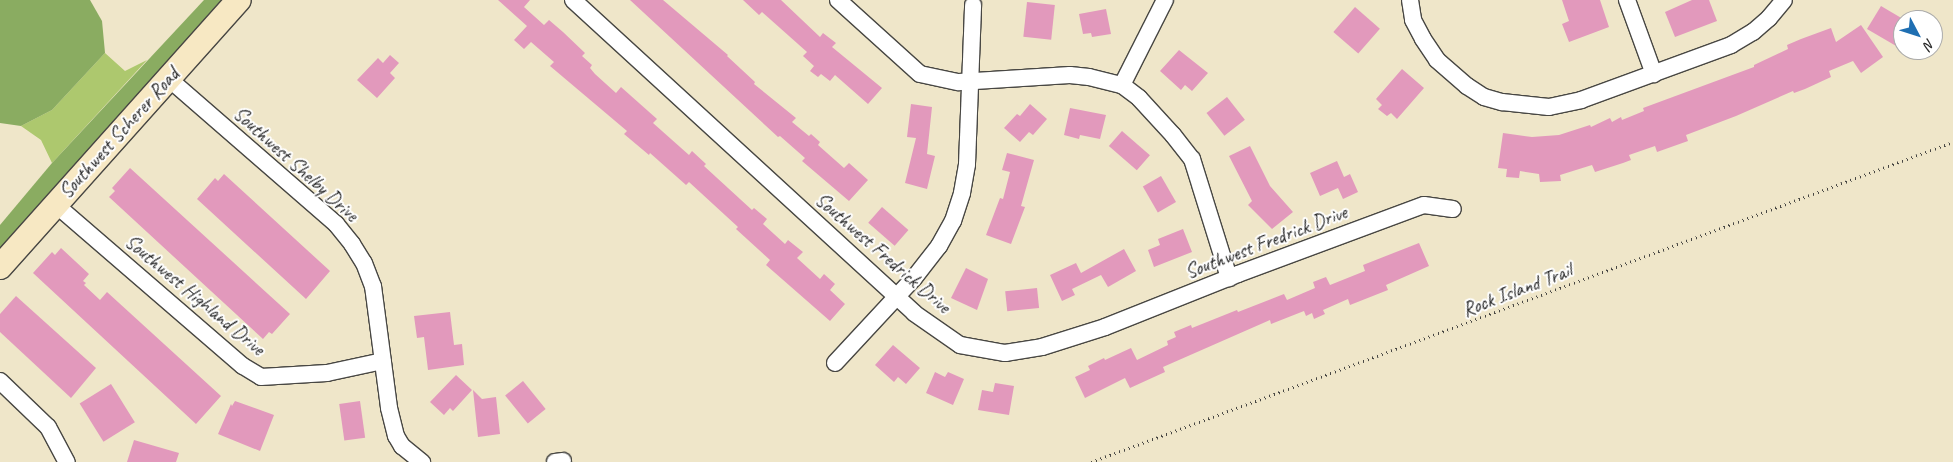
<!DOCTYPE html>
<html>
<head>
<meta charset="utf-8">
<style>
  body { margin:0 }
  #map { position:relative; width:1953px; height:462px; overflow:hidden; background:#efe6c9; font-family:Caveat,sans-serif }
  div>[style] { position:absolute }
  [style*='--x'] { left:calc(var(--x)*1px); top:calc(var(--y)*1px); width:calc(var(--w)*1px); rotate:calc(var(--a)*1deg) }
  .green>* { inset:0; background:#adc86e }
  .forest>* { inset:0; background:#8aac61 }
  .building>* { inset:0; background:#e299bc; transform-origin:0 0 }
  .path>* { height:2.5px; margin-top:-1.25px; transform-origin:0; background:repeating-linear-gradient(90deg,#484743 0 1px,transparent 0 5px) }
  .roads { filter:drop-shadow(1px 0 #484743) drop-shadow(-1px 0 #484743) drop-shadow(0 1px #484743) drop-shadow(0 -1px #484743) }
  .street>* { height:16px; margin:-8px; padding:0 8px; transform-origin:8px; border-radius:8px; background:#fff }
  .secondary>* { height:24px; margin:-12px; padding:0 12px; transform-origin:12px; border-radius:12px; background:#f7e8c3 }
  span { translate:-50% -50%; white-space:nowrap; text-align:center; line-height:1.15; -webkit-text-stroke:4px #fff; paint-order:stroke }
  .street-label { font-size:20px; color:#2b2b2b }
  .north { position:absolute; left:1893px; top:10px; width:50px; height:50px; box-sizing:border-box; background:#fff; border:1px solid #aaa; border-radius:50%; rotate:130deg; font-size:14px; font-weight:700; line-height:20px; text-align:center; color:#2b2b2b }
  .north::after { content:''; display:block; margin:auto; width:18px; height:22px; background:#1f6fb2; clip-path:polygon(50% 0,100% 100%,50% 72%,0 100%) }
</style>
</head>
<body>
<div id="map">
  <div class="green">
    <div style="clip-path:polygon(105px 53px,125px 71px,147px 60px,52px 163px,41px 140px,21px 126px,52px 110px)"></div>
  </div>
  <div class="forest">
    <div style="clip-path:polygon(0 0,90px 0,102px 21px,105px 53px,52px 110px,21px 126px,0 123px)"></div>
    <div style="clip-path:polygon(204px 0,231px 0,0 252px,0 225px,52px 163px)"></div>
  </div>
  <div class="building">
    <div style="clip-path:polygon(498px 0,530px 0,524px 7px,544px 25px,549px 20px,563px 32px,585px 53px,582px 56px,592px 65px,590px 68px,595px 74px,616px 93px,621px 87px,657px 119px,653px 123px,689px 155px,692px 151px,706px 164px,704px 166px,752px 210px,754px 208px,767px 219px,763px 224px,785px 244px,788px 240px,803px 252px,797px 258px,820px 279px,824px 274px,835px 284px,830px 290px,845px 304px,830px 321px,766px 265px,770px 260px,736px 229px,738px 227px,689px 182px,686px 185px,650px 153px,649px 155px,624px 134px,627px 131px,550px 66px,554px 62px,531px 42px,524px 49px,514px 40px,527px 26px)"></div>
    <div style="clip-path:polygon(630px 0,663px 0,728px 55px,727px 56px,755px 82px,754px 84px,796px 118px,792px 122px,809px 136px,811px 134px,820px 142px,818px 145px,844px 168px,849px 163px,868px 180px,849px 201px,802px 161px,805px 158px,780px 136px,778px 137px)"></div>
    <div style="clip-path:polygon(743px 0,781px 0,820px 37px,823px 33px,836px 43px,832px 47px,882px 88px,868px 104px,835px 75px,830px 81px,821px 74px,818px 77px,810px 71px,814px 66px,803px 56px,807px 52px,762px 12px,759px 15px)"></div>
    <div style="clip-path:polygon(1562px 0,1600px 0,1609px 27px,1569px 42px,1562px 24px,1569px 21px)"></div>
    <div style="clip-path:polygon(1692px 0,1709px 0,1717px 21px,1675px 37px,1665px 12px)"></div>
    <div style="left:1027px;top:2px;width:28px;height:35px;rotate:6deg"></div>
    <div style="clip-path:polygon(1881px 6px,1903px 19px,1903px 50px,1867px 29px)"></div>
    <div style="left:1355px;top:7px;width:33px;height:33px;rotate:41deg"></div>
    <div style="clip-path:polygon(1106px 9px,1111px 34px,1092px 37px,1091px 33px,1083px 34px,1079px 14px)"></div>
    <div style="clip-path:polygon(1861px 25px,1883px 57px,1861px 73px,1853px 61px,1829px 71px,1831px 77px,1805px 89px,1794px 93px,1793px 91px,1736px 116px,1686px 135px,1688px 141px,1657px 152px,1655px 146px,1629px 155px,1631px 160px,1623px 163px,1595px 172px,1592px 165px,1560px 175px,1561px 181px,1540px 182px,1539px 174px,1520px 171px,1519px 178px,1506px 177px,1507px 169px,1498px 168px,1503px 133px,1532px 137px,1559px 135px,1590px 125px,1591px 127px,1610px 118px,1612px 122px,1621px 117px,1622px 120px,1644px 111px,1643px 108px,1754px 67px,1754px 65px,1788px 49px,1787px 45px,1801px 39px,1831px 28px,1836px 42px)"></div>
    <div style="clip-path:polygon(1179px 50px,1208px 73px,1192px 91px,1185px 85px,1181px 90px,1160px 71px)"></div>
    <div style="clip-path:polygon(390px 55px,399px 63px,390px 73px,395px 78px,377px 98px,357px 80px,378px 58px,383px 63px)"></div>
    <div style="clip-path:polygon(1402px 69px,1424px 88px,1397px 119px,1391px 113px,1387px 116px,1378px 109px,1382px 105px,1376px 99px)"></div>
    <div style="left:1227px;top:97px;width:29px;height:26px;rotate:52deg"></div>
    <div style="clip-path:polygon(911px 104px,932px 107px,927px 154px,935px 156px,927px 189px,905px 183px,916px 138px,907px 137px)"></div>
    <div style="clip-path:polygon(1030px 104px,1047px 119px,1033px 135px,1029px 132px,1020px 142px,1004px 128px,1017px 114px,1020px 116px)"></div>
    <div style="clip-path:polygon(1070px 108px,1106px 115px,1100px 139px,1080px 135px,1079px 139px,1064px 135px)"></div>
    <div style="left:1122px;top:131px;width:37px;height:20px;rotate:41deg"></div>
    <div style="clip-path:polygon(1250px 146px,1270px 186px,1293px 212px,1272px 229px,1248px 205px,1252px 201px,1229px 156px)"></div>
    <div style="clip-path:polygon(1007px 153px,1034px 160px,1021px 206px,1025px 207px,1011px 244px,986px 235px,1000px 198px,1003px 199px,1010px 172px,1002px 170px)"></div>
    <div style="clip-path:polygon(1337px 161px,1344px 177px,1350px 174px,1358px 192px,1343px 199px,1338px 188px,1320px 196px,1310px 173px)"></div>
    <div style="clip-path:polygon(130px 168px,290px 314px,272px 334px,269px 332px,263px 339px,109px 197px,115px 191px,112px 188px)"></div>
    <div style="clip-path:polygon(224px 174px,330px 271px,306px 299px,197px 199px,215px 178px,218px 181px)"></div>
    <div style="left:1161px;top:176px;width:30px;height:21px;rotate:60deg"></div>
    <div style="left:882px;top:207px;width:35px;height:21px;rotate:41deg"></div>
    <div style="clip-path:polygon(1183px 229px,1192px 252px,1154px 267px,1148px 250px,1160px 245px,1158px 239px)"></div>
    <div style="clip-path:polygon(1419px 243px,1429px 266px,1386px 285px,1388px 290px,1350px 305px,1348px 299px,1323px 310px,1325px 314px,1314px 319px,1312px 313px,1306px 316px,1304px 311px,1271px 324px,1270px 320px,1163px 367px,1165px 372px,1130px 388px,1125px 378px,1085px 398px,1075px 377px,1090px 370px,1088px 366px,1104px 358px,1105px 360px,1131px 348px,1137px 360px,1168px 345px,1167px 341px,1176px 337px,1174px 332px,1191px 325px,1192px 328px,1237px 310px,1238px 312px,1284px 294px,1287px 300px,1315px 288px,1313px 282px,1326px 277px,1330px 285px,1365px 271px,1363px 265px)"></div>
    <div style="clip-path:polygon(61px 248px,89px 274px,83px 281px,86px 283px,84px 285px,100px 300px,107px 292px,221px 396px,196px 424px,33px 273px,52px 252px,55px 255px)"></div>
    <div style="clip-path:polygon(1124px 249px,1136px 271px,1108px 287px,1101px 275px,1072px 289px,1075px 295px,1062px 301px,1050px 275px,1076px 263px,1081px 273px)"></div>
    <div style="clip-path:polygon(966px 268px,988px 279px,977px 310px,951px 298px)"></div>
    <div style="left:1037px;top:288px;width:20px;height:32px;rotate:84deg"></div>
    <div style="clip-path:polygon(16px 296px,96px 368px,71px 398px,0 332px,0 314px)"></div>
    <div style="clip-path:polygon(450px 312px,454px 345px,462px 344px,464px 365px,428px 370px,424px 337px,417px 338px,414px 316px)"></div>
    <div style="clip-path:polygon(893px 345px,920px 368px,906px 384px,898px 377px,894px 382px,875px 365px)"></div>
    <div style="clip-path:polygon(935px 372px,945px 377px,948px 372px,964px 379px,953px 405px,926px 393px)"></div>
    <div style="clip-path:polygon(456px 375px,472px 390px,453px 411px,450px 408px,444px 415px,430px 402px)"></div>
    <div style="left:523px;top:381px;width:36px;height:23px;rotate:51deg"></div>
    <div style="clip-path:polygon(995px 383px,1014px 386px,1009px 415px,978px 410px,982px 390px,993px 392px)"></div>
    <div style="left:111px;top:384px;width:45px;height:37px;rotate:58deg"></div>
    <div style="clip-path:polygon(473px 390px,482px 399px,496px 397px,500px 434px,478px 437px)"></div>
    <div style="clip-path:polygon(235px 401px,274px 415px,260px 451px,218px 434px,231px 404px,232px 406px)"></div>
    <div style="left:360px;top:401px;width:37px;height:21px;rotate:82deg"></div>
    <div style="clip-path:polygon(134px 440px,179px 453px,176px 462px,127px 462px)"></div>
  </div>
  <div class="path">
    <div style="--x:1091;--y:462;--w:919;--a:-20.37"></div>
  </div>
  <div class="roads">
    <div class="street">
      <div style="--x:573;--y:0;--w:463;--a:42.5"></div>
      <div style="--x:914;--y:313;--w:56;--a:34.8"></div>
      <div style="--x:960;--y:345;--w:46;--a:10.1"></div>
      <div style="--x:1005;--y:353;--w:37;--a:-9"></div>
      <div style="--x:1042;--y:347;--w:66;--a:-17.6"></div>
      <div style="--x:1105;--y:327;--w:143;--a:-21.7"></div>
      <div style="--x:1238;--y:274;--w:198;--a:-20.4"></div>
      <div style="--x:1424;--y:205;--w:29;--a:8"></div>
      <div style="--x:838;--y:0;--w:110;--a:42.1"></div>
      <div style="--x:920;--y:74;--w:40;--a:12"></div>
      <div style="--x:959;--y:82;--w:111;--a:-3.6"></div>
      <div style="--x:1070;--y:75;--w:19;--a:6"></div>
      <div style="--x:1089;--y:77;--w:34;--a:14"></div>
      <div style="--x:1122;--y:85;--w:21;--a:37"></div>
      <div style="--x:1139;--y:98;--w:50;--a:47.4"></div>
      <div style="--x:1173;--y:135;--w:31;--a:52"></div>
      <div style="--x:1192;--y:159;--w:125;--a:72.7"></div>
      <div style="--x:1410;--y:0;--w:20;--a:81"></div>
      <div style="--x:1413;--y:20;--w:21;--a:62"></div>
      <div style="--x:1423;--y:39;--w:25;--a:56"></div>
      <div style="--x:1437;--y:60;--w:40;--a:41"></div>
      <div style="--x:1467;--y:86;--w:20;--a:33"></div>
      <div style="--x:1484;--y:97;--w:19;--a:16"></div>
      <div style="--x:1502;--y:102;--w:47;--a:6.1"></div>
      <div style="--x:1549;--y:107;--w:33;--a:-12"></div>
      <div style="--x:1581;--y:100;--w:160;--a:-20.1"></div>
      <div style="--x:1731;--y:45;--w:26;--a:-31"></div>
      <div style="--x:1753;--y:32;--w:21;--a:-41"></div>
      <div style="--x:1769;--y:18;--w:23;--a:-50"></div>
      <div style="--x:1627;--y:0;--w:79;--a:70"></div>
      <div style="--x:168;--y:78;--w:223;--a:41"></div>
      <div style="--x:336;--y:224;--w:26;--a:51"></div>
      <div style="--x:352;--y:244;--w:22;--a:58"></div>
      <div style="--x:364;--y:263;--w:25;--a:69"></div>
      <div style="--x:373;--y:286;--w:123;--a:82.5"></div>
      <div style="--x:389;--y:408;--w:29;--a:76"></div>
      <div style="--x:396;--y:436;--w:12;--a:59"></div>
      <div style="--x:402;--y:446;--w:26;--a:39"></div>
      <div style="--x:1122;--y:85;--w:95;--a:-63.2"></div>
      <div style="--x:55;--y:204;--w:248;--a:40.8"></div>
      <div style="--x:243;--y:366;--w:21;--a:31"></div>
      <div style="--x:261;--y:377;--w:66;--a:-3.5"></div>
      <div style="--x:327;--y:373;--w:57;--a:-12.1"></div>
      <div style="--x:835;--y:363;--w:116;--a:-47.1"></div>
      <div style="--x:914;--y:278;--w:41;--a:-52"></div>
      <div style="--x:939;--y:246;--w:29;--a:-61"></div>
      <div style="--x:953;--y:221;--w:29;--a:-72"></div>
      <div style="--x:962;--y:193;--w:29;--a:-80"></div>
      <div style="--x:967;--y:164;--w:159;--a:-87.8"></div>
      <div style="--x:0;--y:381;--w:66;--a:43.8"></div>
      <div style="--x:48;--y:427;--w:40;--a:62"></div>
      <div style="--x:555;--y:462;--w:8;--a:-7"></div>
    </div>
    <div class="secondary">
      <div style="--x:0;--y:267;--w:358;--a:-48.2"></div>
    </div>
  </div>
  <div class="street-label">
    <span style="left:119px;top:133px;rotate:-48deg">Southwest Scherer Road</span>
    <span style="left:296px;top:164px;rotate:42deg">Southwest Shelby Drive</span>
    <span style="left:1266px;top:242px;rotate:-21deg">Southwest Fredrick Drive</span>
    <span style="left:883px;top:253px;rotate:41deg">Southwest Fredrick Drive</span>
    <span style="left:1517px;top:290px;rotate:-21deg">Rock Island Trail</span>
    <span style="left:195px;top:295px;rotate:40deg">Southwest Highland Drive</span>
  </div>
  <div class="north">N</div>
</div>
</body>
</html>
